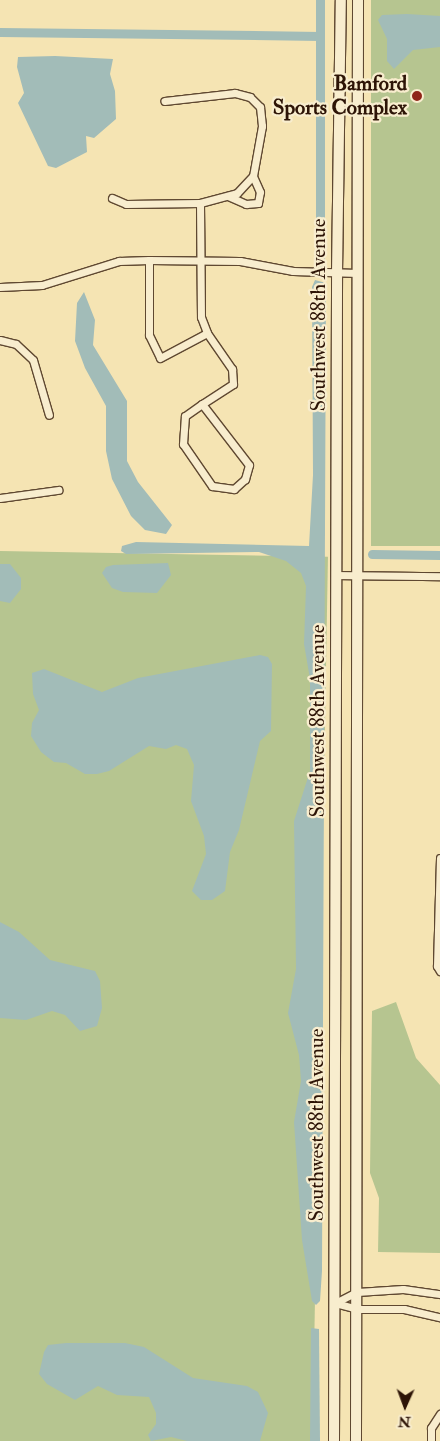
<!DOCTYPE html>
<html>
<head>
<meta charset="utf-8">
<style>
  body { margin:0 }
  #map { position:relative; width:440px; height:1441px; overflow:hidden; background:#f5e4b3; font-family:"IM FELL Double Pica",serif }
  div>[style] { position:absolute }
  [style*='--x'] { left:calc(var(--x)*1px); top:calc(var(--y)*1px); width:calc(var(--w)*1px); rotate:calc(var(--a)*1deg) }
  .green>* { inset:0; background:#b6c590; transform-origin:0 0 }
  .water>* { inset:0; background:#a2bcb8 }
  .canal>* { height:9px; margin:-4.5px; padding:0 4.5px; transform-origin:4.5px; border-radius:4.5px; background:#a2bcb8 }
  .roads { filter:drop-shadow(1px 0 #5f4831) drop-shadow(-1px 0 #5f4831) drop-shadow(0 1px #5f4831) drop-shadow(0 -1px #5f4831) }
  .street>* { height:7px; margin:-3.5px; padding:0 3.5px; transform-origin:3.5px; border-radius:3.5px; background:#f8edce }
  .secondary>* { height:10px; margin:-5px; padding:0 5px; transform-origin:5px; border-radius:5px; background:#f8edce }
  .dots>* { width:14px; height:14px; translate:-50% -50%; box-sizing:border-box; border:2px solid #f8edce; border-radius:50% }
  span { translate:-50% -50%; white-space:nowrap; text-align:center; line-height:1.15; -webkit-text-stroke:4.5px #f8edce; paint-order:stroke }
  .poi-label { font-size:21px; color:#2d1406; font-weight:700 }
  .right { translate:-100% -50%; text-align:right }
  .street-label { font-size:21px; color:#2d1406 }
  .north { position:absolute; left:380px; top:1381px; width:50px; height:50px; -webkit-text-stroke:4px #f8edce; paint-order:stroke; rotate:182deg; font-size:14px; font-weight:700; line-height:20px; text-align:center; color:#2d1406 }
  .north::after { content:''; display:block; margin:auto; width:18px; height:22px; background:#2d1406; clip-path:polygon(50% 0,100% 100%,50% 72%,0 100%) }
</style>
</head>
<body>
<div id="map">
  <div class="green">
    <div style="left:371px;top:0;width:69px;height:546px"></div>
    <div style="left:0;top:551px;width:328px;height:890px;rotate:1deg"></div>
    <div style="clip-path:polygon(396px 1002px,416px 1058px,440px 1085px,440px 1253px,378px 1252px,379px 1198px,370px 1173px,372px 1011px)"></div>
  </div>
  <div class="water">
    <div style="clip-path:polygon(407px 14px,440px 16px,440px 47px,413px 50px,394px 69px,387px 61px,387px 39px,378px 20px,382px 15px)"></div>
    <div style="clip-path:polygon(55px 56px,113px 59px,110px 74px,115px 91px,116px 119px,94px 138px,86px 136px,87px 152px,56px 168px,48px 166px,18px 103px,24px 93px,17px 67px,18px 57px)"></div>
    <div style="clip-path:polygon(315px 280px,326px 283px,322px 1271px,320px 1301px,316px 1305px,312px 1301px,302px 1240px,294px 1122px,301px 1081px,299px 1055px,288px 1013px,296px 969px,294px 821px,310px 771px,310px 679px,304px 644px,306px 586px,301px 573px,286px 561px,259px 552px,126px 554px,121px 551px,122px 546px,136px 542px,309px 546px,313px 475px,312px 287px)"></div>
    <div style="clip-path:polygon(84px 292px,95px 320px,93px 345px,127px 401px,127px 461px,138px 482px,172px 525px,166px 534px,145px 530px,131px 516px,112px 479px,106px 451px,106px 406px,85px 368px,75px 341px,77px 303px)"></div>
    <div style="clip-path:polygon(168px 563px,171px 575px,157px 593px,123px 592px,112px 588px,102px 573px,106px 567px,113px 565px)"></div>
    <div style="clip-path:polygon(0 564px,10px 564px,21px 578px,21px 589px,10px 603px,0 601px)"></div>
    <div style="clip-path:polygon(260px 655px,268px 657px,272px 664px,271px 731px,260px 741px,239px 830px,230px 852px,225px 891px,212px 900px,201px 900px,192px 891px,206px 854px,204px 836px,191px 801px,194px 765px,187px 749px,176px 745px,166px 749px,149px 746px,109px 771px,97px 774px,85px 774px,66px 763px,54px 762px,41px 752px,31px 736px,32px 723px,39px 710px,33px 694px,32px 673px,44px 669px,102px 692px,138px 678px)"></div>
    <div style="clip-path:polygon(0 922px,19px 932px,50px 960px,95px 971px,100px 981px,102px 1008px,97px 1026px,80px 1031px,65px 1015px,52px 1011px,26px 1020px,0 1018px)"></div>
    <div style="clip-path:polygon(311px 1328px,319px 1329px,320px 1441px,310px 1441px)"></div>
    <div style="clip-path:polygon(66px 1343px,125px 1343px,144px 1347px,193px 1378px,247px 1386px,258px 1392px,268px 1413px,260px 1441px,187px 1441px,171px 1437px,151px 1441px,148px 1435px,156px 1424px,156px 1413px,149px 1397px,117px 1395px,98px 1386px,75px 1400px,47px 1384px,39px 1374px,44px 1352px,48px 1345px)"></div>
  </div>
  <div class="canal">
    <div style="--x:0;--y:32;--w:320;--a:0.7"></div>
    <div style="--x:320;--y:265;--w:265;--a:-90"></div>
    <div style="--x:372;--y:554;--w:68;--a:0.8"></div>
  </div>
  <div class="roads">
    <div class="street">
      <div style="--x:228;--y:196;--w:20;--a:24"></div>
      <div style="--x:246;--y:204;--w:12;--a:-5"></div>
      <div style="--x:258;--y:203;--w:11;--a:-80"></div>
      <div style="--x:260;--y:192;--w:17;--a:-114"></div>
      <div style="--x:112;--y:198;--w:15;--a:23"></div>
      <div style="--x:126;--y:204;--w:74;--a:-0.8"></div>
      <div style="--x:200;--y:203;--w:38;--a:-15"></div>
      <div style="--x:237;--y:193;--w:23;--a:-47"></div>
      <div style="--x:253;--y:176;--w:51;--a:-79.8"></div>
      <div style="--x:262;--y:126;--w:19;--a:-96"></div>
      <div style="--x:260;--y:107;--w:14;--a:-135"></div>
      <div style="--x:250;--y:97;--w:16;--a:-165"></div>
      <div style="--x:235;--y:93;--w:71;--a:173.6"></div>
      <div style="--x:200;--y:203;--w:114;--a:89.5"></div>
      <div style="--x:201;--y:317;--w:17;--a:69"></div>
      <div style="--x:207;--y:333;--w:44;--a:55.2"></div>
      <div style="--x:232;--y:369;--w:15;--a:86"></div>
      <div style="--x:233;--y:384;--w:37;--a:147"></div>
      <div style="--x:149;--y:260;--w:75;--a:90"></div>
      <div style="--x:149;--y:335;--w:25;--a:64"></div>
      <div style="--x:160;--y:358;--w:53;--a:-28"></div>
      <div style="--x:0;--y:287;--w:42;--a:-2.7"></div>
      <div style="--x:42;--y:285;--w:81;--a:-17.3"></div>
      <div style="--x:119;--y:261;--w:30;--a:-2"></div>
      <div style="--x:149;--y:260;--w:91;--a:0.6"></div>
      <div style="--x:240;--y:261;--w:54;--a:10.7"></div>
      <div style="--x:293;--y:271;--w:65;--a:1.8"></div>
      <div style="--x:0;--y:340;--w:16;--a:14"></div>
      <div style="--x:16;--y:344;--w:23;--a:43"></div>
      <div style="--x:33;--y:360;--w:57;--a:73.8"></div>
      <div style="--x:202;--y:404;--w:77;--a:52.4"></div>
      <div style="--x:249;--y:465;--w:15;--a:106"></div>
      <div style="--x:245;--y:479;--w:15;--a:138"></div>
      <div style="--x:234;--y:489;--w:22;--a:-172"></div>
      <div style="--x:212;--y:486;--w:51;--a:-124.6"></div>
      <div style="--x:183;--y:444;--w:28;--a:-86"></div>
      <div style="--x:185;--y:416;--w:21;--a:-35"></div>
      <div style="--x:0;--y:498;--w:59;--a:-7.9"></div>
      <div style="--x:336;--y:575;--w:104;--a:0.6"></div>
      <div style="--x:440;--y:858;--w:108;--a:91.6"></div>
      <div style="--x:437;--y:966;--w:6;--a:59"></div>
      <div style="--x:335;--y:1303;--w:25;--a:-27"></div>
      <div style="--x:357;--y:1292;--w:46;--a:-3.7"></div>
      <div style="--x:403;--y:1289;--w:37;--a:8"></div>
      <div style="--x:335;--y:1303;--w:23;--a:15"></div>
      <div style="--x:357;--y:1309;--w:47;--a:0"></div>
      <div style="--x:404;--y:1309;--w:37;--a:13"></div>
      <div style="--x:431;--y:1441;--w:13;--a:-90"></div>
      <div style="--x:431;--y:1428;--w:17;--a:-57"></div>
    </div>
    <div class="secondary">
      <div style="--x:334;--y:1441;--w:1168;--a:-89.85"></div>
      <div style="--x:337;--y:273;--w:273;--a:-89.2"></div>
      <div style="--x:356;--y:1441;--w:1441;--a:-89.92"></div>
    </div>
  </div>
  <div class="dots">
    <div style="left:417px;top:96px;background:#8f2418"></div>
  </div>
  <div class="poi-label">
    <span class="right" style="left:407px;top:96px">Bamford<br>Sports Complex</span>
  </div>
  <div class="street-label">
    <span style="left:319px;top:315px;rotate:-90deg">Southwest 88th Avenue</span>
    <span style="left:318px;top:721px;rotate:-90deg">Southwest 88th Avenue</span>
    <span style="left:317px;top:1125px;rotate:-90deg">Southwest 88th Avenue</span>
  </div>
  <div class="north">N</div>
</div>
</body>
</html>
